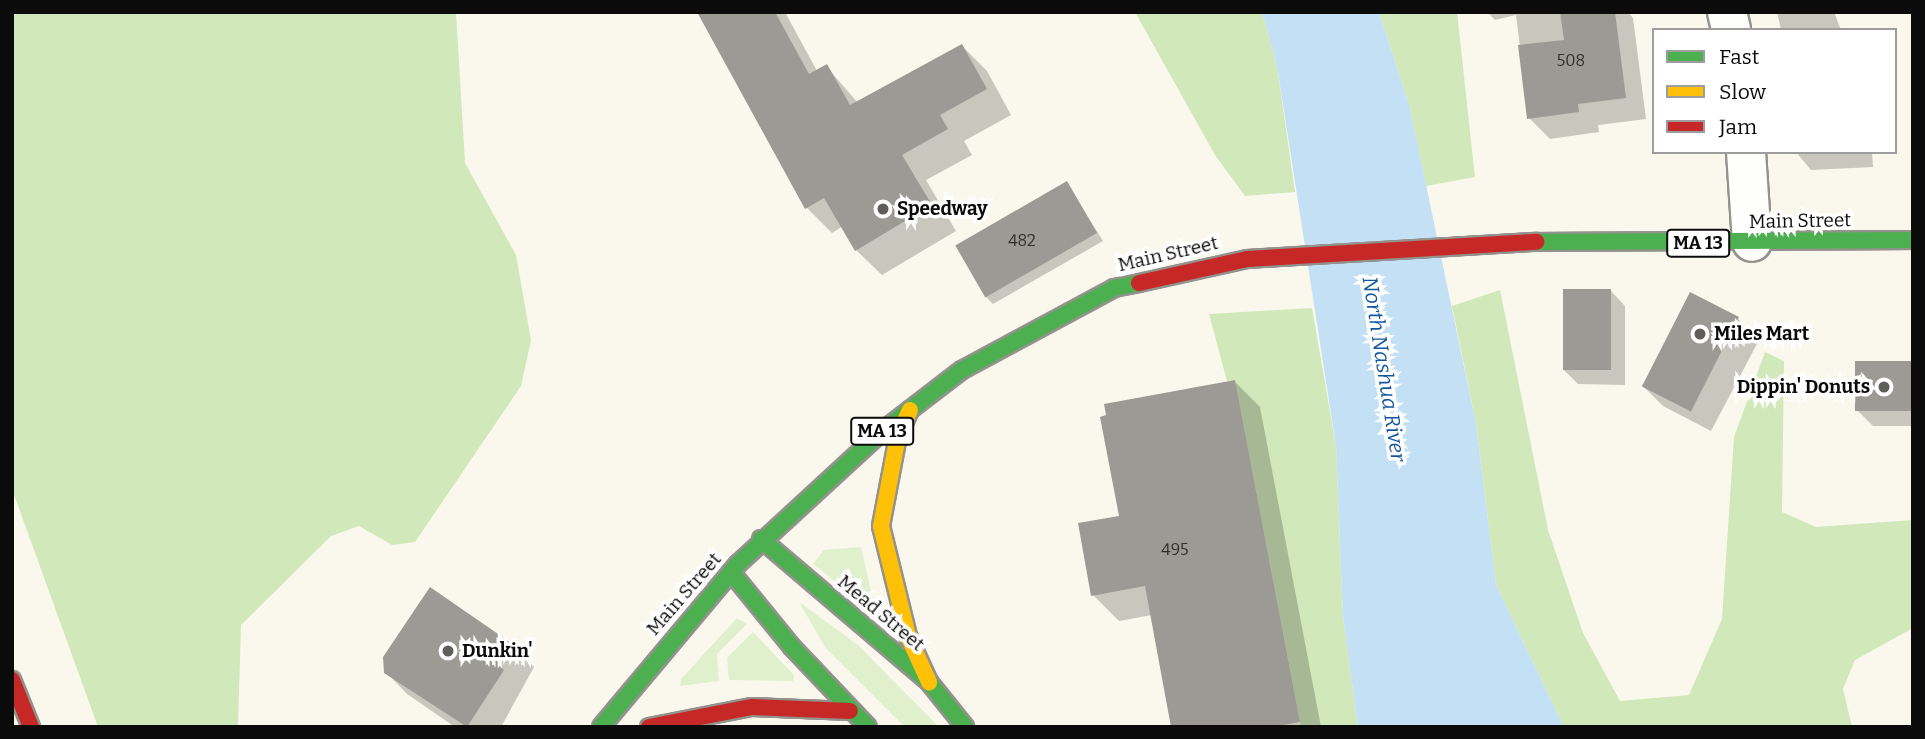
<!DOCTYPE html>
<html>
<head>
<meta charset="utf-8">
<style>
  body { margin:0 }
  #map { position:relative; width:1925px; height:739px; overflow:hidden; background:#faf8ed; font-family:Bitter,serif }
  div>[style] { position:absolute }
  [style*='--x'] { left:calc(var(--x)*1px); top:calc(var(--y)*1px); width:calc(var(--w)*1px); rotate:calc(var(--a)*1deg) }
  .green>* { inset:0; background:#e0f0cd }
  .forest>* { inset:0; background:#d0e8ba }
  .water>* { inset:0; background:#c3e0f5 }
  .shadow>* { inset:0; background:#0003 }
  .building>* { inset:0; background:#9c9a94; transform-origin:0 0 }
  .roads { filter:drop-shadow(2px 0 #93928d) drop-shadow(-2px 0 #93928d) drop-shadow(0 2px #93928d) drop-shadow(0 -2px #93928d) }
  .street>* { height:38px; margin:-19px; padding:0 19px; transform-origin:19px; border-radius:19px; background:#fefefc }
  .fast>* { height:16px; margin:-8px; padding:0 8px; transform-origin:8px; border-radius:8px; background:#4caf50 }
  .slow>* { height:16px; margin:-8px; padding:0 8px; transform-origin:8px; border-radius:8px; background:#ffc107 }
  .jam>* { height:16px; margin:-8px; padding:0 8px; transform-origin:8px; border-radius:8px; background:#c62828 }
  .dots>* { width:19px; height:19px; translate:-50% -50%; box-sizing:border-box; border:4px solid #fff; border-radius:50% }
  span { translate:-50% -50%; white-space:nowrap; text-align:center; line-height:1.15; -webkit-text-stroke:7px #fff; paint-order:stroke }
  .number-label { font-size:16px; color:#2f2f2d }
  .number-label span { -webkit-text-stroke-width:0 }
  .shield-label span { padding:2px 5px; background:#fff; border:2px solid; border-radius:5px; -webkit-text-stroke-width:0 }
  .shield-label { font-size:18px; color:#0b0b0b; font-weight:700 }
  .poi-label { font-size:19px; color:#0b0b0b; font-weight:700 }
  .left { translate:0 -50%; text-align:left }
  .right { translate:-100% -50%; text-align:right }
  .street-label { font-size:19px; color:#0b0b0b }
  .water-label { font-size:21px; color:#12579e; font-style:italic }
  .frame { position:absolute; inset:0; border:14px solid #0b0b0b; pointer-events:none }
  .legend { position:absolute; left:1652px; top:28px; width:245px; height:126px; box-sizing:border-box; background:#fff; border:2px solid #9d9d9d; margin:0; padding:9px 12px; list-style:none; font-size:21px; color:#0b0b0b }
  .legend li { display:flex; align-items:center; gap:14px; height:35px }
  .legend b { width:35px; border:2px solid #9d9d9d }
</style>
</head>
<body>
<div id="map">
  <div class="green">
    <div style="clip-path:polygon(861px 547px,874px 605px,872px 610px,813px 564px,824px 550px)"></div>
    <div style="clip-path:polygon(799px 602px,858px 645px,939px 727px,905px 727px,825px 647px)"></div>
    <div style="clip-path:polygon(737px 618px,747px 624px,717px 654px,719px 681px,680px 686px,681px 679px)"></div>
    <div style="clip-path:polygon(753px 632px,794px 675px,793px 681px,729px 680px,727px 658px)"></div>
  </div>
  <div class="forest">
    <div style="clip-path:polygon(12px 12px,456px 12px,465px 163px,516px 255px,531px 340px,521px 386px,415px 542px,392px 545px,359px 526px,331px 536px,241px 625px,238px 727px,98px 727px,12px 489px)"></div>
    <div style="clip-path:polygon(1135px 12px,1262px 12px,1277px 66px,1295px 192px,1245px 196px,1215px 155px)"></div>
    <div style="clip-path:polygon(1379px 12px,1457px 12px,1475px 177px,1426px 186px,1410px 108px)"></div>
    <div style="clip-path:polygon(1500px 290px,1548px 530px,1583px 633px,1620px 701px,1689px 695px,1722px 619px,1734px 437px,1765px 352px,1784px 361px,1782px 512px,1816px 527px,1913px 520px,1913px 628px,1855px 660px,1843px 689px,1852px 727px,1564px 727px,1496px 585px,1476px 424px,1452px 306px)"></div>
    <div style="clip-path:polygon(1312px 308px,1336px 446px,1343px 617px,1358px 727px,1301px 727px,1235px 380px,1227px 381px,1209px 314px)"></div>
  </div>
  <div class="water">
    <div style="clip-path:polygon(1262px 12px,1379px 12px,1410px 108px,1476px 424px,1496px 585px,1564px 727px,1358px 727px,1343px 617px,1336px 446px,1277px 66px)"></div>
  </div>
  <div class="shadow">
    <div style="clip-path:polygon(699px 12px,785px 12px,817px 71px,826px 66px,858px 103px,962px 46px,987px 71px,1011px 115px,964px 141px,972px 155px,926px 180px,956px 231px,882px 275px,856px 250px,843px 226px,832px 233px,806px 207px)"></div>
    <div style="clip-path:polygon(1487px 12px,1628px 12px,1633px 18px,1646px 119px,1598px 125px,1599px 132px,1550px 139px,1529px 118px,1516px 15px,1495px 20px)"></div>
    <div style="clip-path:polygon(1777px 12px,1834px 12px,1841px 30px,1781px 30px)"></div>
    <div style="clip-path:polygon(1796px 152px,1872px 152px,1873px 167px,1811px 170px)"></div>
    <div style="clip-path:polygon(1067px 183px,1103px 241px,993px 304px,986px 297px)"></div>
    <div style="clip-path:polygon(1611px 291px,1625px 306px,1625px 385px,1578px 384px,1563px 369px)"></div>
    <div style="clip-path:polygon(1738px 319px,1759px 340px,1711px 431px,1663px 406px,1642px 385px)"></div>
    <div style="clip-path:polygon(1913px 363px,1913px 426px,1873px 426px,1858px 411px)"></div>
    <div style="clip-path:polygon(1235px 382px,1260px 407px,1321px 727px,1173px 727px,1152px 615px,1119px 621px,1093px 595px,1121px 517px)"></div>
    <div style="clip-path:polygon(513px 646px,534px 667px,501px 727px,455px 727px,407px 694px,386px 672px)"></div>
  </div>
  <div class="building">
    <div style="clip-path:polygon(697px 12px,775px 12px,809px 74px,827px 64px,850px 105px,962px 44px,987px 89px,940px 115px,948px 129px,902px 155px,932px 205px,855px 251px,824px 198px,805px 209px)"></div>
    <div style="clip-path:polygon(1560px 12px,1615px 12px,1626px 98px,1578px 104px,1579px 112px,1527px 119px,1518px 45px,1564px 40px)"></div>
    <div style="left:1067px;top:181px;width:60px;height:129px;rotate:60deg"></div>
    <div style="left:1563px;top:289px;width:48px;height:81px"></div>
    <div style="left:1690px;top:292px;width:55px;height:106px;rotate:27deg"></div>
    <div style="left:1913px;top:361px;width:50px;height:58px;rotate:90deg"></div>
    <div style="clip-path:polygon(1235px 380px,1300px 722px,1272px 727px,1171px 727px,1145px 586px,1091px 596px,1078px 523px,1119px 516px,1100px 417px,1106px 415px,1104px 404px)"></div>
    <div style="clip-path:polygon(430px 587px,514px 645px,499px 666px,504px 670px,467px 727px,384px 673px,383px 657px)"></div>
  </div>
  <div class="roads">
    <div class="street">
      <div style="--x:1727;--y:12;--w:18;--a:77"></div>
      <div style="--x:1746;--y:152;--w:90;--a:86.2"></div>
    </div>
    <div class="fast">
      <div style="--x:1537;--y:242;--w:376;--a:-0.3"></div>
      <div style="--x:761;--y:539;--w:221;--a:40.4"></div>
      <div style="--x:929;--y:682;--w:58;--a:51.3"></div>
      <div style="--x:731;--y:572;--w:97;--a:50.9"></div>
      <div style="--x:792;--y:647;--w:110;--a:46.5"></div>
      <div style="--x:601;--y:727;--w:213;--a:-50"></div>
      <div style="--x:738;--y:564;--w:200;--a:-42.6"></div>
      <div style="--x:885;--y:429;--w:97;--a:-37.5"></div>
      <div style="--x:962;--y:370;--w:173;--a:-28.3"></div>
      <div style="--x:1114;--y:288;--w:25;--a:-11"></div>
    </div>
    <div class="slow">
      <div style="--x:910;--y:410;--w:29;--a:115"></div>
      <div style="--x:898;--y:436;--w:92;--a:100.7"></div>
      <div style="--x:881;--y:526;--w:113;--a:76.2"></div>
      <div style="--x:908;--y:636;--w:51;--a:65.5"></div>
    </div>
    <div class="jam">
      <div style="--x:1139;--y:283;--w:111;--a:-12.5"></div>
      <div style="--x:1247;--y:259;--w:290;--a:-3.4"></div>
      <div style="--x:12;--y:680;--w:51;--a:68"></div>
      <div style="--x:649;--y:727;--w:105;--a:-11"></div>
      <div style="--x:752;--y:707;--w:98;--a:2.3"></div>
    </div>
  </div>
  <div class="dots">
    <div style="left:883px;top:209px;background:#5f5e5a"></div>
    <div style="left:1700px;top:334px;background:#5f5e5a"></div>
    <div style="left:1884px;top:387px;background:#5f5e5a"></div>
    <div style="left:448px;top:651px;background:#5f5e5a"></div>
  </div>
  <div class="number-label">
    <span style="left:1571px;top:61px">508</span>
    <span style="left:1022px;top:241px">482</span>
    <span style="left:1175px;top:550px">495</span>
  </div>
  <div class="shield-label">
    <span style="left:1698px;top:243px">MA 13</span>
    <span style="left:882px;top:431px">MA 13</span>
  </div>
  <div class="poi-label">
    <span class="left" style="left:897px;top:209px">Speedway</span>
    <span class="left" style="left:1714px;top:334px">Miles Mart</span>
    <span class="right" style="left:1870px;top:387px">Dippin' Donuts</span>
    <span class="left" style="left:462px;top:651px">Dunkin'</span>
  </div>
  <div class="street-label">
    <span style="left:1800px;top:221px;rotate:-1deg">Main Street</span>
    <span style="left:1168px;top:254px;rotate:-13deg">Main Street</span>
    <span style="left:684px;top:594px;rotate:-49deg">Main Street</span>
    <span style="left:881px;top:613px;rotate:40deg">Mead Street</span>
  </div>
  <div class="water-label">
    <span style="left:1384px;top:369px;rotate:81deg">North Nashua River</span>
  </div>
  <div class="frame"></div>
  <ul class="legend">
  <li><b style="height:9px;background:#4caf50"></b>Fast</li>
  <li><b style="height:9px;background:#ffc107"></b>Slow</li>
  <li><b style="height:9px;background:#c62828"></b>Jam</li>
  </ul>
</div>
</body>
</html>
